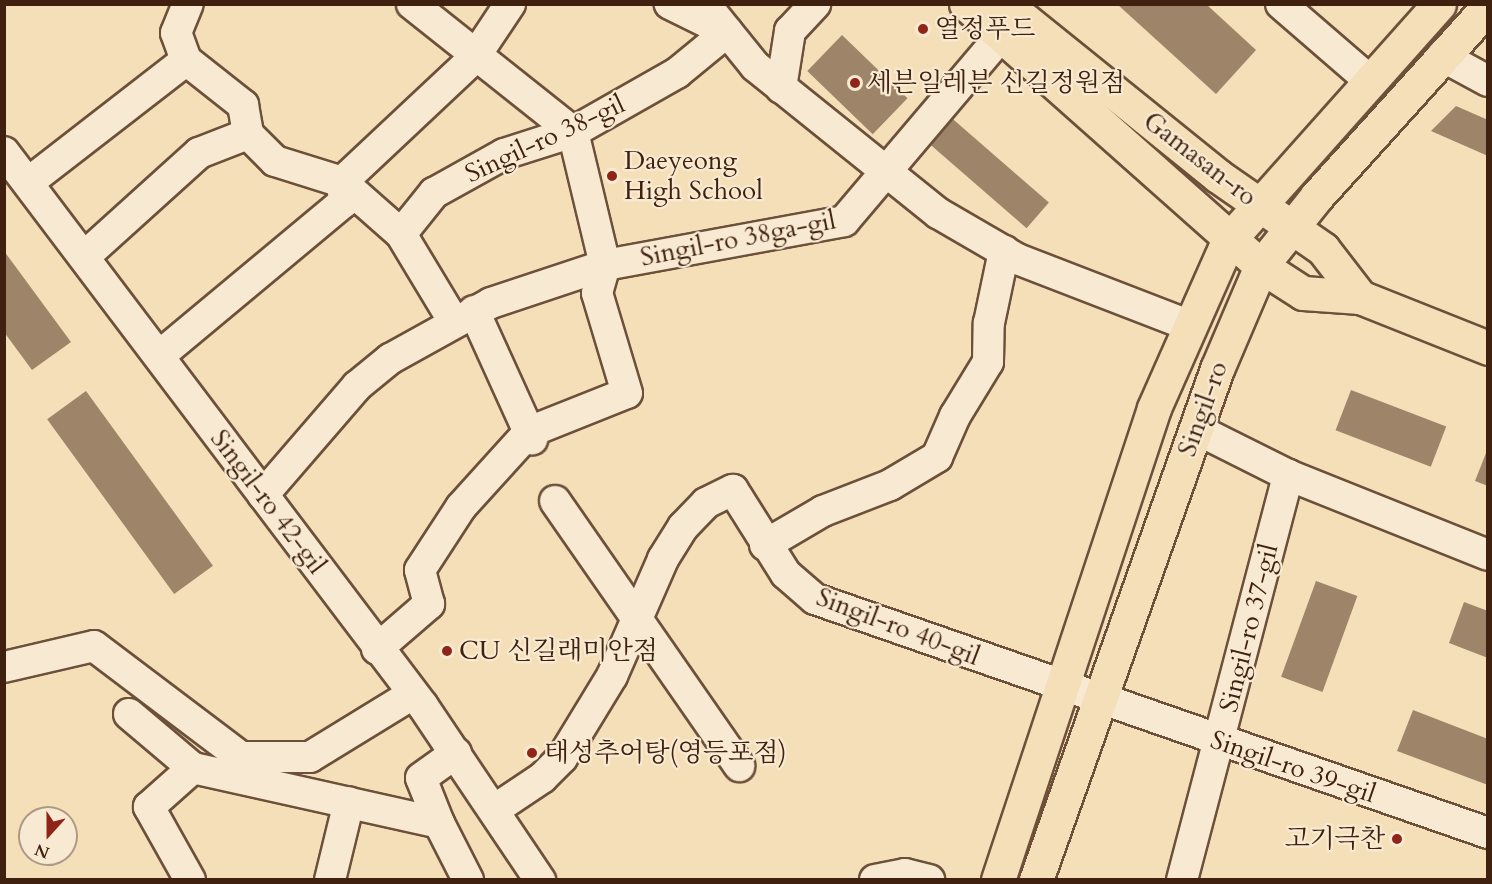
<!DOCTYPE html>
<html>
<head>
<meta charset="utf-8">
<style>
  body { margin:0 }
  #map { position:relative; width:1492px; height:884px; overflow:hidden; background:#f4dfb9; font-family:Cardo,"Noto Serif KR",serif }
  div>[style] { position:absolute }
  [style*='--x'] { left:calc(var(--x)*1px); top:calc(var(--y)*1px); width:calc(var(--w)*1px); rotate:calc(var(--a)*1deg) }
  .building>* { inset:0; background:#9e8468; transform-origin:0 0 }
  .roads { filter:drop-shadow(2px 0 #6d503a) drop-shadow(-2px 0 #6d503a) drop-shadow(0 2px #6d503a) drop-shadow(0 -2px #6d503a) }
  .minor>* { height:30px; margin:-15px; padding:0 15px; transform-origin:15px; border-radius:15px; background:#f8ead2 }
  .major>* { height:33px; margin:-16.5px; padding:0 16.5px; transform-origin:16.5px; border-radius:16.5px; background:#f4dfb9 }
  .dots>* { width:16px; height:16px; translate:-50% -50%; box-sizing:border-box; border:3px solid #f8ead2; border-radius:50% }
  span { translate:-50% -50%; white-space:nowrap; text-align:center; line-height:1.15; -webkit-text-stroke:4.5px #f8ead2; paint-order:stroke }
  .poi-label { font-size:26px; color:#402110 }
  .left { translate:0 -50%; text-align:left }
  .right { translate:-100% -50%; text-align:right }
  .street-label { font-size:26px; color:#402110 }
  .frame { position:absolute; inset:0; border:6px solid #402110; pointer-events:none }
  .north { position:absolute; left:18px; top:806px; width:60px; height:60px; box-sizing:border-box; background:#f8ead2; border:2px solid #ae9a84; border-radius:50%; rotate:201deg; font-size:16px; font-weight:700; line-height:24px; text-align:center; color:#402110 }
  .north::after { content:''; display:block; margin:auto; width:21px; height:27px; background:#8f2418; clip-path:polygon(50% 0,100% 100%,50% 72%,0 100%) }
</style>
</head>
<body>
<div id="map">
  <div class="building">
    <div style="clip-path:polygon(1117px 4px,1206px 4px,1256px 50px,1216px 94px)"></div>
    <div style="left:842px;top:35px;width:91px;height:50px;rotate:44deg"></div>
    <div style="clip-path:polygon(1456px 106px,1488px 120px,1488px 156px,1431px 131px)"></div>
    <div style="left:947px;top:114px;width:135px;height:34px;rotate:41deg"></div>
    <div style="clip-path:polygon(4px 251px,71px 342px,32px 370px,4px 332px)"></div>
    <div style="left:1351px;top:390px;width:102px;height:43px;rotate:21deg"></div>
    <div style="left:86px;top:391px;width:216px;height:48px;rotate:54deg"></div>
    <div style="clip-path:polygon(1488px 448px,1488px 486px,1475px 481px)"></div>
    <div style="left:1316px;top:581px;width:44px;height:102px;rotate:20deg"></div>
    <div style="clip-path:polygon(1464px 602px,1488px 611px,1488px 658px,1449px 643px)"></div>
    <div style="clip-path:polygon(1413px 710px,1488px 739px,1488px 785px,1397px 751px)"></div>
  </div>
  <div class="roads">
    <div class="minor">
      <div style="--x:705;--y:4;--w:80;--a:51.1"></div>
      <div style="--x:755;--y:66;--w:235;--a:38.8"></div>
      <div style="--x:938;--y:213;--w:91;--a:30.2"></div>
      <div style="--x:1017;--y:259;--w:183;--a:21.1"></div>
      <div style="--x:1281;--y:4;--w:116;--a:40.8"></div>
      <div style="--x:1442;--y:56;--w:52;--a:28.5"></div>
      <div style="--x:186;--y:60;--w:73;--a:38.3"></div>
      <div style="--x:243;--y:105;--w:29;--a:80"></div>
      <div style="--x:248;--y:134;--w:38;--a:45"></div>
      <div style="--x:275;--y:161;--w:70;--a:17.4"></div>
      <div style="--x:342;--y:182;--w:79;--a:41.4"></div>
      <div style="--x:401;--y:234;--w:103;--a:58.9"></div>
      <div style="--x:781;--y:88;--w:58;--a:-81"></div>
      <div style="--x:790;--y:31;--w:37;--a:-47"></div>
      <div style="--x:4;--y:152;--w:695;--a:52.9"></div>
      <div style="--x:423;--y:706;--w:210;--a:56.1"></div>
      <div style="--x:29;--y:182;--w:199;--a:-37.8"></div>
      <div style="--x:186;--y:60;--w:29;--a:-110"></div>
      <div style="--x:176;--y:33;--w:31;--a:-68"></div>
      <div style="--x:401;--y:234;--w:53;--a:-51.2"></div>
      <div style="--x:434;--y:193;--w:80;--a:-29.1"></div>
      <div style="--x:504;--y:154;--w:72;--a:-17.7"></div>
      <div style="--x:573;--y:132;--w:120;--a:-29.6"></div>
      <div style="--x:677;--y:73;--w:65;--a:-39.4"></div>
      <div style="--x:727;--y:32;--w:64;--a:-153.8"></div>
      <div style="--x:85;--y:256;--w:154;--a:-42.1"></div>
      <div style="--x:199;--y:153;--w:53;--a:-21.2"></div>
      <div style="--x:474;--y:311;--w:141;--a:65.6"></div>
      <div style="--x:159;--y:356;--w:241;--a:-39.8"></div>
      <div style="--x:344;--y:202;--w:20;--a:-96"></div>
      <div style="--x:342;--y:182;--w:181;--a:-43.2"></div>
      <div style="--x:474;--y:58;--w:65;--a:-56.3"></div>
      <div style="--x:1288;--y:475;--w:215;--a:21.8"></div>
      <div style="--x:263;--y:495;--w:144;--a:-49.2"></div>
      <div style="--x:357;--y:386;--w:43;--a:-39.3"></div>
      <div style="--x:390;--y:359;--w:115;--a:-29"></div>
      <div style="--x:491;--y:303;--w:120;--a:-18.4"></div>
      <div style="--x:605;--y:265;--w:243;--a:-10.4"></div>
      <div style="--x:844;--y:221;--w:243;--a:-49.7"></div>
      <div style="--x:555;--y:501;--w:323;--a:55.2"></div>
      <div style="--x:765;--y:545;--w:67;--a:-30.4"></div>
      <div style="--x:823;--y:511;--w:72;--a:-21.2"></div>
      <div style="--x:890;--y:485;--w:55;--a:-30.8"></div>
      <div style="--x:937;--y:457;--w:45;--a:-66.3"></div>
      <div style="--x:955;--y:416;--w:63;--a:-58.6"></div>
      <div style="--x:988;--y:362;--w:39;--a:-89"></div>
      <div style="--x:989;--y:323;--w:74;--a:-78.2"></div>
      <div style="--x:377;--y:649;--w:69;--a:-40.9"></div>
      <div style="--x:429;--y:604;--w:35;--a:-105"></div>
      <div style="--x:420;--y:570;--w:75;--a:-56.9"></div>
      <div style="--x:461;--y:507;--w:101;--a:-47.8"></div>
      <div style="--x:529;--y:432;--w:105;--a:-21.7"></div>
      <div style="--x:627;--y:393;--w:104;--a:-106.7"></div>
      <div style="--x:597;--y:293;--w:29;--a:-74"></div>
      <div style="--x:605;--y:265;--w:137;--a:-103.5"></div>
      <div style="--x:573;--y:132;--w:206;--a:-141.5"></div>
      <div style="--x:4;--y:667;--w:92;--a:-13.1"></div>
      <div style="--x:94;--y:646;--w:184;--a:37.1"></div>
      <div style="--x:241;--y:757;--w:69;--a:0"></div>
      <div style="--x:310;--y:757;--w:121;--a:-31.5"></div>
      <div style="--x:129;--y:714;--w:84;--a:40.2"></div>
      <div style="--x:193;--y:768;--w:252;--a:12.6"></div>
      <div style="--x:439;--y:823;--w:48;--a:-111.8"></div>
      <div style="--x:421;--y:778;--w:43;--a:-35.5"></div>
      <div style="--x:494;--y:810;--w:58;--a:-33.7"></div>
      <div style="--x:542;--y:778;--w:28;--a:-45"></div>
      <div style="--x:562;--y:758;--w:96;--a:-58.6"></div>
      <div style="--x:612;--y:676;--w:128;--a:-66.4"></div>
      <div style="--x:663;--y:559;--w:38;--a:-58"></div>
      <div style="--x:683;--y:527;--w:33;--a:-46"></div>
      <div style="--x:706;--y:503;--w:30;--a:-26"></div>
      <div style="--x:733;--y:490;--w:99;--a:57.8"></div>
      <div style="--x:786;--y:574;--w:38;--a:41"></div>
      <div style="--x:815;--y:599;--w:713;--a:19.17"></div>
      <div style="--x:439;--y:823;--w:64;--a:63"></div>
      <div style="--x:190;--y:880;--w:84;--a:-119.3"></div>
      <div style="--x:149;--y:807;--w:59;--a:-41.6"></div>
      <div style="--x:330;--y:880;--w:80;--a:-76.3"></div>
      <div style="--x:875;--y:880;--w:31;--a:-11"></div>
      <div style="--x:905;--y:874;--w:25;--a:14"></div>
      <div style="--x:1182;--y:880;--w:419;--a:-75.3"></div>
      <div style="--x:1288;--y:475;--w:103;--a:-153.4"></div>
    </div>
    <div class="major">
      <div style="--x:966;--y:4;--w:395;--a:41.6"></div>
      <div style="--x:1261;--y:266;--w:50;--a:32.7"></div>
      <div style="--x:1303;--y:293;--w:57;--a:4"></div>
      <div style="--x:1360;--y:297;--w:138;--a:21.7"></div>
      <div style="--x:1005;--y:4;--w:274;--a:38.9"></div>
      <div style="--x:1218;--y:176;--w:128;--a:34.8"></div>
      <div style="--x:1323;--y:249;--w:61;--a:52.4"></div>
      <div style="--x:998;--y:880;--w:497;--a:-71.7"></div>
      <div style="--x:1154;--y:408;--w:183;--a:-66.1"></div>
      <div style="--x:1228;--y:241;--w:317;--a:-48.3"></div>
      <div style="--x:1036;--y:880;--w:542;--a:-70.5"></div>
      <div style="--x:1217;--y:369;--w:112;--a:-66.9"></div>
      <div style="--x:1261;--y:266;--w:90;--a:-51.3"></div>
      <div style="--x:1317;--y:196;--w:255;--a:-47.9"></div>
    </div>
  </div>
  <div class="dots">
    <div style="left:923px;top:29px;background:#8f2418"></div>
    <div style="left:855px;top:83px;background:#8f2418"></div>
    <div style="left:612px;top:176px;background:#8f2418"></div>
    <div style="left:447px;top:651px;background:#8f2418"></div>
    <div style="left:532px;top:753px;background:#8f2418"></div>
    <div style="left:1397px;top:839px;background:#8f2418"></div>
  </div>
  <div class="poi-label">
    <span class="left" style="left:935px;top:29px">열정푸드</span>
    <span class="left" style="left:867px;top:83px">세븐일레븐 신길정원점</span>
    <span class="left" style="left:624px;top:176px">Daeyeong<br>High School</span>
    <span class="left" style="left:459px;top:651px">CU 신길래미안점</span>
    <span class="left" style="left:544px;top:753px">태성추어탕(영등포점)</span>
    <span class="right" style="left:1385px;top:839px">고기극찬</span>
  </div>
  <div class="street-label">
    <span style="left:545px;top:139px;rotate:-25deg">Singil-ro 38-gil</span>
    <span style="left:1200px;top:159px;rotate:38deg">Gamasan-ro</span>
    <span style="left:738px;top:239px;rotate:-11deg">Singil-ro 38ga-gil</span>
    <span style="left:1203px;top:409px;rotate:-70deg">Singil-ro</span>
    <span style="left:268px;top:502px;rotate:53deg">Singil-ro 42-gil</span>
    <span style="left:898px;top:627px;rotate:21deg">Singil-ro 40-gil</span>
    <span style="left:1249px;top:628px;rotate:-76deg">Singil-ro 37-gil</span>
    <span style="left:1293px;top:767px;rotate:19deg">Singil-ro 39-gil</span>
  </div>
  <div class="frame"></div>
  <div class="north">N</div>
</div>
</body>
</html>
